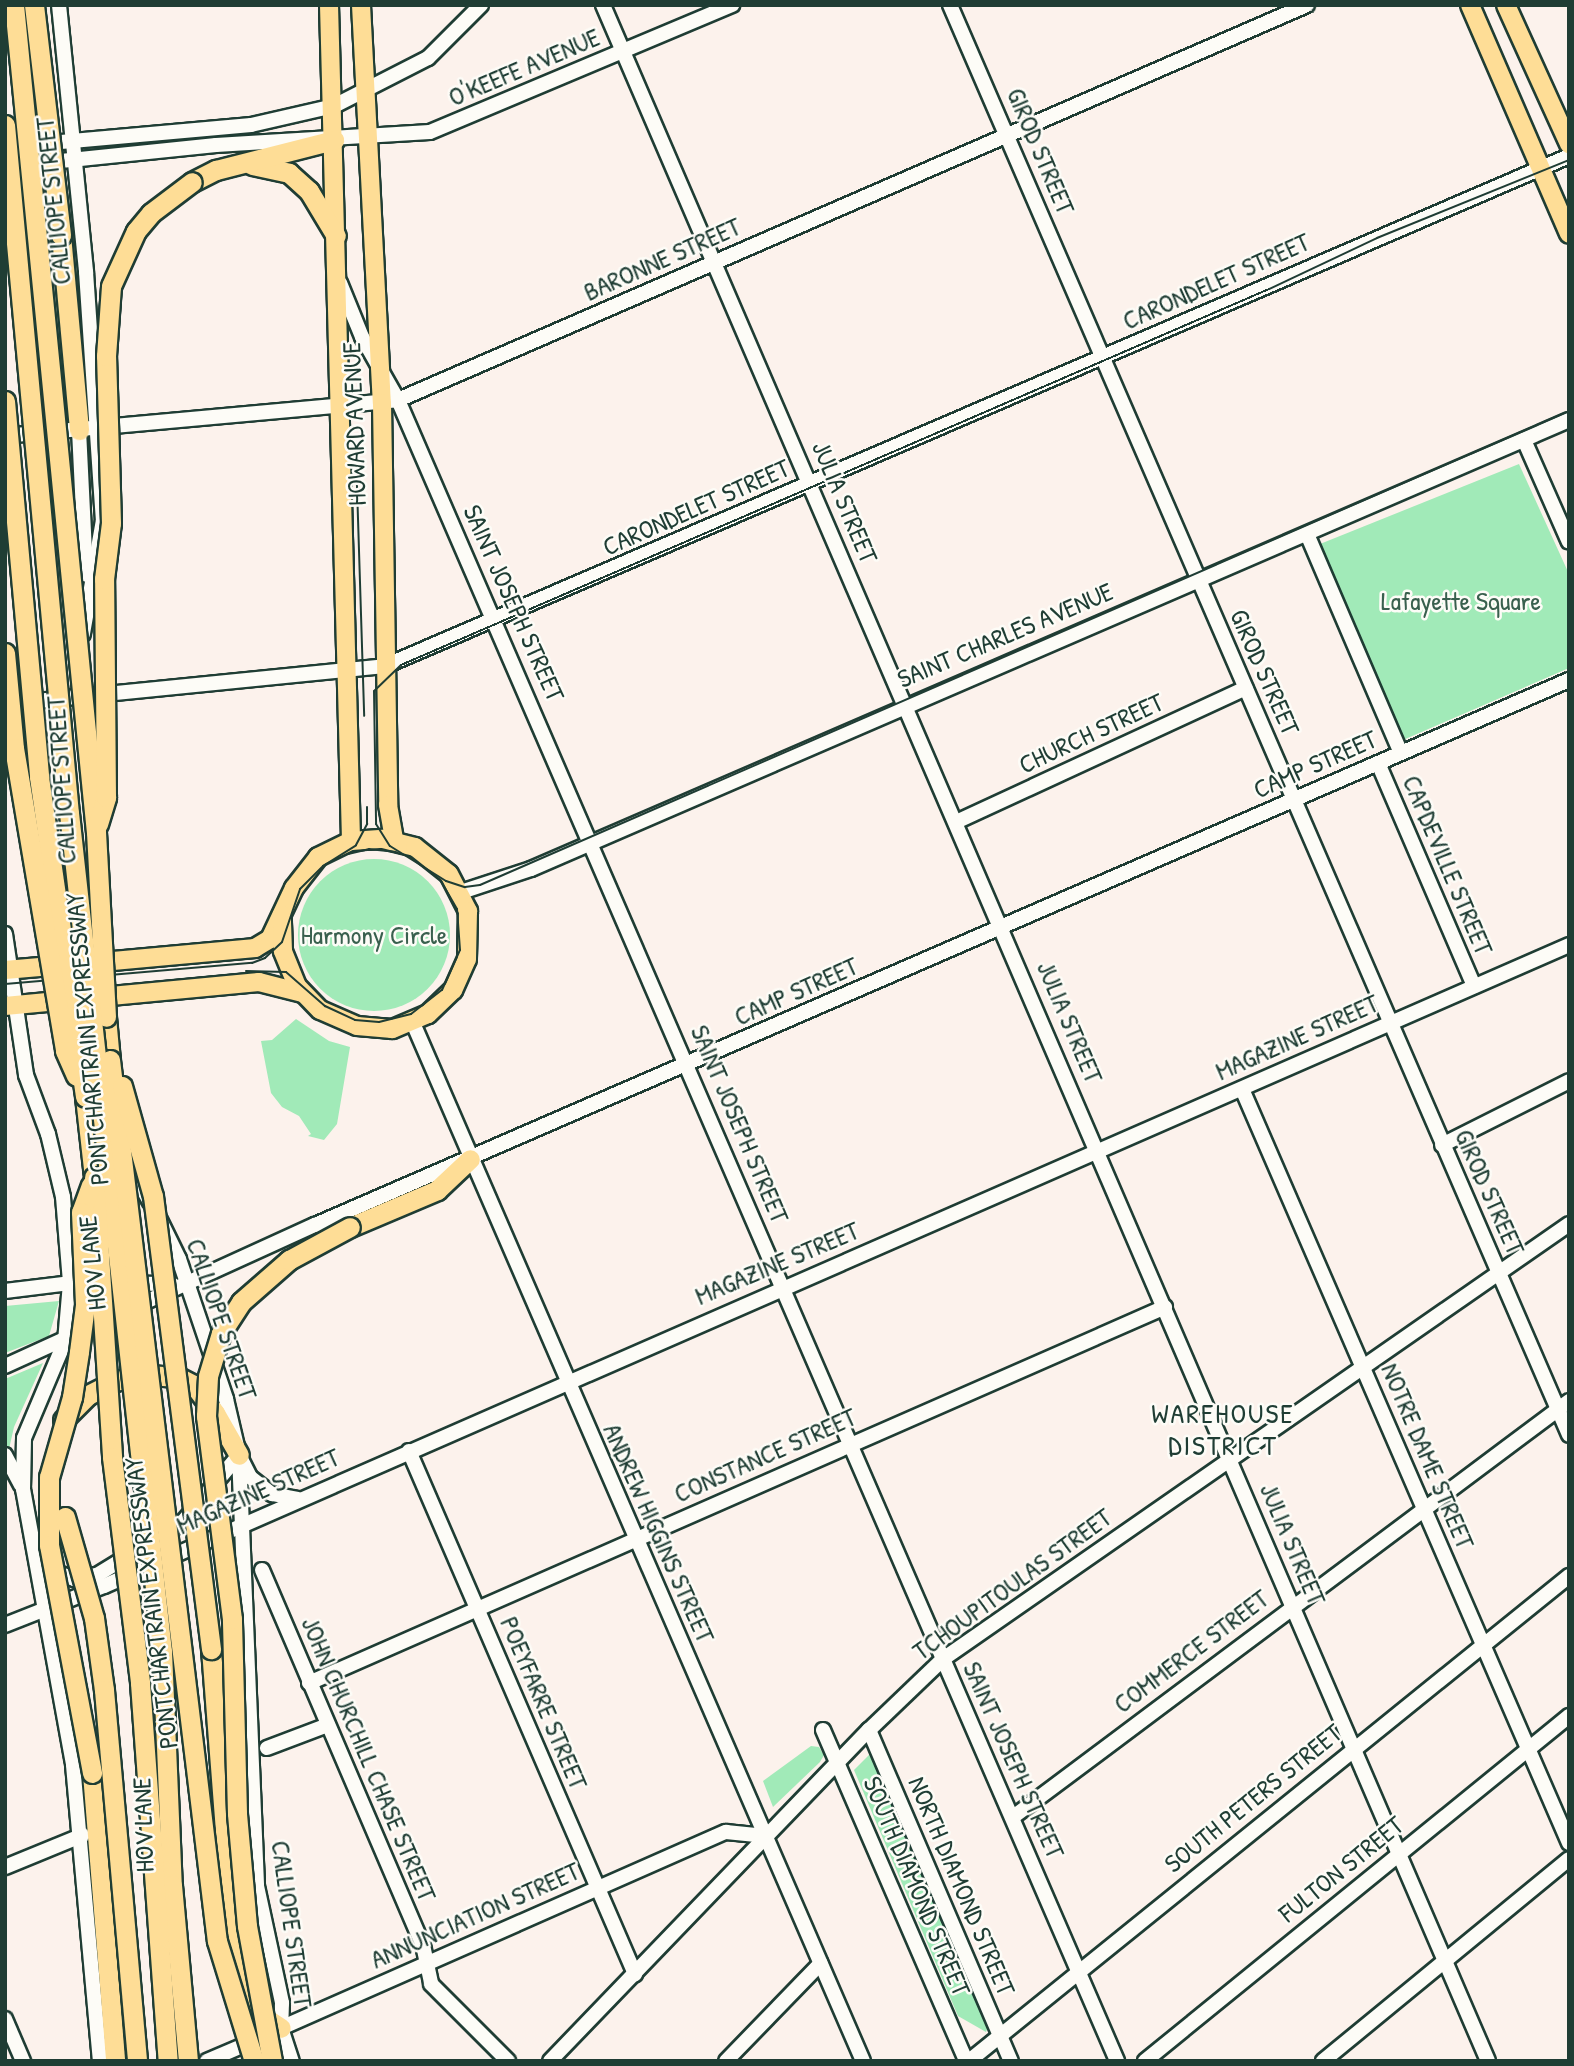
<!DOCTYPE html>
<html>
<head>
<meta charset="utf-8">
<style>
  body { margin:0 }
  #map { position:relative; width:1574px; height:2066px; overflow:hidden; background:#fcf2ec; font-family:"Patrick Hand",sans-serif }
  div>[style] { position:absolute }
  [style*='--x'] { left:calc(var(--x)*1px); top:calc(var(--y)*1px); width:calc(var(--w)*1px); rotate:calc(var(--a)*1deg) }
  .green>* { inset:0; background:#a1eab8 }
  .round { border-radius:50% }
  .roads { filter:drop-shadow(2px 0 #1f3d34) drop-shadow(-2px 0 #1f3d34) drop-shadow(0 2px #1f3d34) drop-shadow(0 -2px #1f3d34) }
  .minor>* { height:14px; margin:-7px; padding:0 7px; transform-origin:7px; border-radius:7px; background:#fdfcf7 }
  .major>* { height:18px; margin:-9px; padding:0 9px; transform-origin:9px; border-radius:9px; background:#fedd96 }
  .highway>* { height:19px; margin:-9.5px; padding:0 9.5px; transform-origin:9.5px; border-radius:9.5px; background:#fedd96 }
  .tram>* { height:2px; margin:-1px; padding:0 1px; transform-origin:1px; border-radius:1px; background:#1f3d34 }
  .bridges { filter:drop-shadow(2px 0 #1f3d34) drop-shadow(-2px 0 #1f3d34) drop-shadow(0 2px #1f3d34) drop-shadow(0 -2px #1f3d34) }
  .highway-bridge>* { height:19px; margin:-9.5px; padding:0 9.5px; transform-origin:9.5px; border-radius:9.5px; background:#fedd96 }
  span { translate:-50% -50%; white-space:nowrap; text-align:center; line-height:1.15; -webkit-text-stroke:5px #fdfcf7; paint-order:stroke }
  .street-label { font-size:26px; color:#1f3d34 }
  .park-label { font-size:26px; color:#39604e }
  .neighbourhood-label { font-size:28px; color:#1f3d34; letter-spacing:2px }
  .frame { position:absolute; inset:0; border:7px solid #1f3d34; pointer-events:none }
</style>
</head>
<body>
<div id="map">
  <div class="green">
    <div style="clip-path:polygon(1519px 464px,1569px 574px,1569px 668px,1403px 740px,1320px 544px)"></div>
    <div class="round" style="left:298px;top:859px;width:152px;height:152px"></div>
    <div style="clip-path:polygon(296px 1019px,329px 1041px,350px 1047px,337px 1124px,324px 1140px,308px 1136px,311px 1134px,299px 1116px,282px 1107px,271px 1093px,261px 1041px,272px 1040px)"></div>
    <div style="clip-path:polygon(59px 1301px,49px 1336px,5px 1353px,5px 1306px)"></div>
    <div style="clip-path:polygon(43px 1363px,14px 1427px,9px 1449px,5px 1444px,5px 1379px)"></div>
    <div style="clip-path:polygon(811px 1746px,819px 1747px,824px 1755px,820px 1762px,773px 1807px,763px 1781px)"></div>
    <div style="clip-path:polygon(871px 1753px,989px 2024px,986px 2032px,958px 2016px,854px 1770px)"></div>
  </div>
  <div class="roads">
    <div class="minor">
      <div style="--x:59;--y:5;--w:268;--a:84.2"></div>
      <div style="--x:86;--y:272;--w:249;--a:86.1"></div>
      <div style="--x:103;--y:520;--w:116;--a:100"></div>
      <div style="--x:603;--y:5;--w:2238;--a:66.71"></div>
      <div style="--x:950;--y:5;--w:1558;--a:66.59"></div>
      <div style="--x:5;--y:147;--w:247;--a:-5.1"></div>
      <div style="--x:251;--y:125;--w:85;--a:-12.9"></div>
      <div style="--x:334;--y:106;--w:106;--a:-27.1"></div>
      <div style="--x:428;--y:58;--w:75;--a:-45"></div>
      <div style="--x:22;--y:165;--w:195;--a:-5.9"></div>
      <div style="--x:216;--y:145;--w:214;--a:-3.5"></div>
      <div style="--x:430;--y:132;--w:328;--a:-22.8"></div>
      <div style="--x:340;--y:283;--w:58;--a:67.8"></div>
      <div style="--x:362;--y:337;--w:73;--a:60.3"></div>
      <div style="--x:398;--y:400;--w:1810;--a:66.59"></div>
      <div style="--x:79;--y:430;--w:145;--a:87.2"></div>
      <div style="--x:5;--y:436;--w:395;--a:-5.2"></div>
      <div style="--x:398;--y:400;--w:991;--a:-23.49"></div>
      <div style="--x:1524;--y:440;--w:111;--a:66.2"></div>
      <div style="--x:1307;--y:534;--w:238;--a:66.8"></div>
      <div style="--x:5;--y:704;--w:382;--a:-5.7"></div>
      <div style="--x:385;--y:666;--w:1289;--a:-23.3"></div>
      <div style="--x:1378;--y:763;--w:243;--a:66.7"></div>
      <div style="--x:956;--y:822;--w:319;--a:-24.8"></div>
      <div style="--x:461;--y:892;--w:74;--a:-18.2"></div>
      <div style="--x:531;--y:869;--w:1131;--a:-23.39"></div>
      <div style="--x:5;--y:934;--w:143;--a:81.5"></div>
      <div style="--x:26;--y:1075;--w:63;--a:69.6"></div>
      <div style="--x:48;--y:1134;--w:65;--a:76.6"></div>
      <div style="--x:63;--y:1197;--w:86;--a:85.3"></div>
      <div style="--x:70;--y:1283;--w:58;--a:94.9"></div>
      <div style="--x:65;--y:1341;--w:105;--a:112.9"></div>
      <div style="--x:24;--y:1438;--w:51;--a:91.1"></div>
      <div style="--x:23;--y:1489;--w:280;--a:79.7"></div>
      <div style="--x:73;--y:1765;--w:297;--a:84.8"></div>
      <div style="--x:413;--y:1023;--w:1131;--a:66.56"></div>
      <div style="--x:1242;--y:1089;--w:822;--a:66.55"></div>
      <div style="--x:1442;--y:1145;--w:142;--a:-26.7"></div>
      <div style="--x:128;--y:1162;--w:46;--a:61.2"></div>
      <div style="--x:160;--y:1220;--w:43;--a:64"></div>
      <div style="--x:179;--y:1259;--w:148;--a:71.4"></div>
      <div style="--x:226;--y:1399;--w:57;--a:76.9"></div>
      <div style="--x:239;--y:1455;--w:431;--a:87.6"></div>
      <div style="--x:257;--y:1886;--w:120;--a:77.9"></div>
      <div style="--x:282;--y:2003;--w:25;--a:92"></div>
      <div style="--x:281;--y:2028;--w:35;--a:72"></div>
      <div style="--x:5;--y:1291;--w:65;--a:-7"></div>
      <div style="--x:70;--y:1283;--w:102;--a:0.6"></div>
      <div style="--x:5;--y:1366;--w:341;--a:-24.5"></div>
      <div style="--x:315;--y:1225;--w:1367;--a:-23.49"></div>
      <div style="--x:409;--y:1451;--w:570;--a:66.63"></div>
      <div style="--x:5;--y:1455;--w:34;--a:62"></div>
      <div style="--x:241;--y:1459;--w:20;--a:63"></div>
      <div style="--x:250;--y:1477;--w:28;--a:38"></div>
      <div style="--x:272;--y:1494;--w:26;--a:11"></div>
      <div style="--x:48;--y:1569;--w:28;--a:21"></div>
      <div style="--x:74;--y:1579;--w:23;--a:-10"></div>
      <div style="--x:97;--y:1575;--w:100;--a:-31.5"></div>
      <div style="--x:182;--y:1523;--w:89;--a:-50"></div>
      <div style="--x:262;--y:1570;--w:408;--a:66.8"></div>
      <div style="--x:423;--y:1945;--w:40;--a:78"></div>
      <div style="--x:431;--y:1984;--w:109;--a:45"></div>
      <div style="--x:5;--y:1625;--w:106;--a:-21.5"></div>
      <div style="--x:104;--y:1586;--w:1599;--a:-23.63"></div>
      <div style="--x:309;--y:1683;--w:935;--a:-23.71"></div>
      <div style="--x:823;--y:1730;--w:361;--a:66.6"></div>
      <div style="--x:869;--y:1730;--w:360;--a:66.8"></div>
      <div style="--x:267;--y:1748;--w:65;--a:-20.7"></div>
      <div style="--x:1013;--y:1817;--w:694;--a:-36.8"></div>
      <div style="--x:5;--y:1867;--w:84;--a:-22.3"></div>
      <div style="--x:5;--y:2019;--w:46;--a:66.8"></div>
      <div style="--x:274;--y:2031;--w:494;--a:-23.8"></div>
      <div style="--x:726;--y:1832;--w:40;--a:5.7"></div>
      <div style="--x:207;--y:2061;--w:53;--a:-23.2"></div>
      <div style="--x:550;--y:2061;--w:460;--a:-46.1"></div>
      <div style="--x:869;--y:1730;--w:103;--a:-43.8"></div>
      <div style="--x:943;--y:1659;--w:762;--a:-34.79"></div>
      <div style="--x:726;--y:2061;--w:136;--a:-45.9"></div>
      <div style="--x:969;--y:2061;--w:772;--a:-38.95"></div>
      <div style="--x:1145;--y:2061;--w:547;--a:-39.13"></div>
      <div style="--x:1323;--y:2061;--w:318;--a:-39.4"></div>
    </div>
    <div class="major">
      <div style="--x:329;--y:5;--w:836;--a:88.49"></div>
      <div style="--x:361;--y:5;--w:399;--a:87"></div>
      <div style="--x:382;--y:403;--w:402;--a:89.1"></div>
      <div style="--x:388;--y:805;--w:36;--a:80"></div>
      <div style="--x:1470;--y:5;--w:249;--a:66.6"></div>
      <div style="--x:1506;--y:5;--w:153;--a:65.6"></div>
      <div style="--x:91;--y:963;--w:165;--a:-5.2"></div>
      <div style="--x:255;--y:948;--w:17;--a:-31"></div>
      <div style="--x:270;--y:939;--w:56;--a:-64.8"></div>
      <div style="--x:294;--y:888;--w:39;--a:-52"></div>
      <div style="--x:318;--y:857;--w:37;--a:-26"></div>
      <div style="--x:351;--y:841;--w:32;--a:-4"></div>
      <div style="--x:383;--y:839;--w:33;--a:14"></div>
      <div style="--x:415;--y:847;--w:43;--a:38.5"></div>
      <div style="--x:449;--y:874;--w:42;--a:62.8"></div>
      <div style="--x:468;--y:911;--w:48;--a:91.2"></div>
      <div style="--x:467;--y:959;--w:34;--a:114"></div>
      <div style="--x:453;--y:990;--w:35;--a:136"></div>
      <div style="--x:428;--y:1014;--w:39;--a:157"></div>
      <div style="--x:392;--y:1029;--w:35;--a:-175"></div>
      <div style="--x:357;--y:1026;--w:40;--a:-156.6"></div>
      <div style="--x:320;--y:1010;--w:33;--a:-134"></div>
      <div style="--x:297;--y:986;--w:38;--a:-112"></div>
      <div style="--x:283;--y:951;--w:36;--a:-92"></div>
      <div style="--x:5;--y:970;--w:58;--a:-4.9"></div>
      <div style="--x:5;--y:1006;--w:255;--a:-5.4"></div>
      <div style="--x:259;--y:982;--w:44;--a:14.3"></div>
    </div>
    <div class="highway">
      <div style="--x:252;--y:165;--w:38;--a:12"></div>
      <div style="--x:289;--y:173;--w:27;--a:42"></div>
      <div style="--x:309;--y:191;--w:52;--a:59"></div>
      <div style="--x:192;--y:182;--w:27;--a:-27"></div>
      <div style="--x:216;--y:170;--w:122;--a:-14.3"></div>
      <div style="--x:61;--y:235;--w:196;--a:84.7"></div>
      <div style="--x:106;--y:1017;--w:43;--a:84.7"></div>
      <div style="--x:85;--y:1097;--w:81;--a:83.6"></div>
      <div style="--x:350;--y:1227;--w:95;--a:-23"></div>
      <div style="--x:437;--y:1190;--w:45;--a:-43.2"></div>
      <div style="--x:63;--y:1420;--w:35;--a:-45"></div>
      <div style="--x:88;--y:1395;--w:30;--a:-27"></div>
      <div style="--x:115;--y:1381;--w:34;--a:-10"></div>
      <div style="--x:148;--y:1375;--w:30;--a:4"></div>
      <div style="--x:178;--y:1377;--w:18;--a:27"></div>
      <div style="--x:194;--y:1385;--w:35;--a:53"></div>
      <div style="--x:215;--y:1413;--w:48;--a:60.3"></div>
      <div style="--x:211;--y:1649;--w:287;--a:85.6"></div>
      <div style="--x:233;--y:1935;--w:82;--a:72.2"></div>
      <div style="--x:258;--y:2013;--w:27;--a:33"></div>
      <div style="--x:92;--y:1773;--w:289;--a:85.4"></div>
    </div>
  </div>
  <div class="tram">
    <div style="--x:1569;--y:160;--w:207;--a:157.9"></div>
    <div style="--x:1377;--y:238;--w:119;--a:154.7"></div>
    <div style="--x:1269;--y:289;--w:946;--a:156.58"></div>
    <div style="--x:401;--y:665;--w:37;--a:136"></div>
    <div style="--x:374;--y:691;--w:133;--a:89.1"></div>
    <div style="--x:376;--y:824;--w:26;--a:58"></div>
    <div style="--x:390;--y:846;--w:66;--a:32"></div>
    <div style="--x:446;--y:881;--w:20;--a:18"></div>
    <div style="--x:465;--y:887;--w:15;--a:-8"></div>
    <div style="--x:480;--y:885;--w:1188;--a:-23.52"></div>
    <div style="--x:356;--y:455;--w:261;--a:88.2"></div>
    <div style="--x:348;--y:854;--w:22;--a:-13"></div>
    <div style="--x:369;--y:849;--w:27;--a:6"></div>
    <div style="--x:246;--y:971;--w:40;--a:1.4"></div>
    <div style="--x:286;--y:972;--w:52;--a:41.1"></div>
    <div style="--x:325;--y:1006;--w:33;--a:25"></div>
    <div style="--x:355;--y:1020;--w:24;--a:5"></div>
    <div style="--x:379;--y:1022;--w:33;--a:-14"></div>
    <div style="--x:411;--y:1014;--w:39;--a:-38"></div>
    <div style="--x:442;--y:990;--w:44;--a:-65.8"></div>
    <div style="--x:460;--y:950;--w:41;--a:-94.2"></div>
    <div style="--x:457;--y:909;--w:34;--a:-120"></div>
    <div style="--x:5;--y:984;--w:248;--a:-4.9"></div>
    <div style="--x:252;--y:963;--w:14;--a:-21"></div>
    <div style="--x:265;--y:958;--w:23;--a:-43"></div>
    <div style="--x:282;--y:942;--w:56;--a:-71.2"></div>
    <div style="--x:300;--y:889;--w:33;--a:-45"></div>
    <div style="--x:323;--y:866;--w:39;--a:-32"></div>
    <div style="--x:356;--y:845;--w:24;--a:-62"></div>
    <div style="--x:367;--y:824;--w:17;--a:-90"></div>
  </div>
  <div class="bridges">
    <div class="highway-bridge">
      <div style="--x:14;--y:5;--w:831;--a:84.34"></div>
      <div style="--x:96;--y:832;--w:185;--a:86.9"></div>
      <div style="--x:34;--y:5;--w:232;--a:83.3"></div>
      <div style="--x:5;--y:125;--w:691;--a:84.69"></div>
      <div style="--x:69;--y:813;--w:843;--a:83.67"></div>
      <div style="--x:162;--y:1651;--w:234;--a:87.6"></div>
      <div style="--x:172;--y:1885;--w:177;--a:84.8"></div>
      <div style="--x:5;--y:401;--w:378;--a:84.8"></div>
      <div style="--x:39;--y:777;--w:323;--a:81.8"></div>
      <div style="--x:5;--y:653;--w:95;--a:84.6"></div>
      <div style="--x:14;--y:748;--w:307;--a:80.4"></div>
      <div style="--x:65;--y:1051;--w:27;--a:66"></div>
      <div style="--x:98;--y:824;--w:28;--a:-73"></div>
      <div style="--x:106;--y:797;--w:218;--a:-90.5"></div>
      <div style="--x:104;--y:579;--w:56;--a:-82.9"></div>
      <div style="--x:111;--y:523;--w:167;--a:-91.7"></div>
      <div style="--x:106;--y:356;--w:70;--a:-85.9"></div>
      <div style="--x:111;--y:286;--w:60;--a:-65.6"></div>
      <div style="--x:136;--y:231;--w:23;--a:-50"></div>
      <div style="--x:151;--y:213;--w:51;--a:-37.1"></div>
      <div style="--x:110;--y:1060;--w:887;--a:83.08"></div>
      <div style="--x:217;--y:1941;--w:126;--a:72.9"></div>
      <div style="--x:122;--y:1086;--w:114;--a:74.3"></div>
      <div style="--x:153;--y:1196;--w:457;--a:82.7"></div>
      <div style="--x:94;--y:1177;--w:281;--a:86.3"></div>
      <div style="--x:112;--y:1457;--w:228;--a:82.9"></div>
      <div style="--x:140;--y:1683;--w:379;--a:85.8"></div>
      <div style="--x:91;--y:1185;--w:29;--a:110"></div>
      <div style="--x:81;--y:1212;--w:93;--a:87.5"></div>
      <div style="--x:85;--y:1305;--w:47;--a:97.3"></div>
      <div style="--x:79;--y:1352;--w:46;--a:98.8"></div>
      <div style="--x:72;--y:1397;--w:83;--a:106"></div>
      <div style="--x:49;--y:1477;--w:68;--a:90"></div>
      <div style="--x:49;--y:1545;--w:232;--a:79.3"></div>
      <div style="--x:65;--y:1517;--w:105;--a:74"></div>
      <div style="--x:94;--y:1618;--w:73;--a:82.1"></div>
      <div style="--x:104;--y:1690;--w:372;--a:84.9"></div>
      <div style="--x:272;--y:2061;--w:137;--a:-100.5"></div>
      <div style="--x:247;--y:1926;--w:113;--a:-95.1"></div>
      <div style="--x:237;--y:1813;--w:194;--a:-91.5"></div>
      <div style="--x:232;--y:1619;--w:205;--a:-97.3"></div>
      <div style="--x:206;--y:1416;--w:40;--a:-87.1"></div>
      <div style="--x:208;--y:1376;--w:45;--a:-73.2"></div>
      <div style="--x:221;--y:1333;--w:37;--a:-57"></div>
      <div style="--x:241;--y:1302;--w:64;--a:-41.2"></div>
      <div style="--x:289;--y:1260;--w:69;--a:-28.4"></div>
    </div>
  </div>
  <div class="street-label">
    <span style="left:524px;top:67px;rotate:-23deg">O'KEEFE AVENUE</span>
    <span style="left:1041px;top:151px;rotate:67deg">GIROD STREET</span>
    <span style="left:53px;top:201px;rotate:-96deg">CALLIOPE STREET</span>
    <span style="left:662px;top:259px;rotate:-24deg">BARONNE STREET</span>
    <span style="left:1216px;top:281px;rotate:-24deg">CARONDELET STREET</span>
    <span style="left:354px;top:424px;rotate:-92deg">HOWARD AVENUE</span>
    <span style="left:845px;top:502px;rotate:67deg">JULIA STREET</span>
    <span style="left:696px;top:507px;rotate:-24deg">CARONDELET STREET</span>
    <span style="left:514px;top:603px;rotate:66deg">SAINT JOSEPH STREET</span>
    <span style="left:1005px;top:635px;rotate:-23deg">SAINT CHARLES AVENUE</span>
    <span style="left:1265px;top:672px;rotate:66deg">GIROD STREET</span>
    <span style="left:1091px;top:733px;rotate:-25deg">CHURCH STREET</span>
    <span style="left:1315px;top:764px;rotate:-24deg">CAMP STREET</span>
    <span style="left:61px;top:780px;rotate:-94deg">CALLIOPE STREET</span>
    <span style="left:1448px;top:865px;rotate:67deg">CAPDEVILLE STREET</span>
    <span style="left:796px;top:991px;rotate:-24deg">CAMP STREET</span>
    <span style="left:1070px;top:1022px;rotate:67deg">JULIA STREET</span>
    <span style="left:1297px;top:1037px;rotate:-24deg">MAGAZINE STREET</span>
    <span style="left:87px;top:1039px;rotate:-95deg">PONTCHARTRAIN EXPRESSWAY</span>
    <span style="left:740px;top:1124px;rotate:67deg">SAINT JOSEPH STREET</span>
    <span style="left:1490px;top:1192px;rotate:66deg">GIROD STREET</span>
    <span style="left:92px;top:1263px;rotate:-96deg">HOV LANE</span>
    <span style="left:777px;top:1263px;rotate:-23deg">MAGAZINE STREET</span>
    <span style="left:222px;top:1319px;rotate:71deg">CALLIOPE STREET</span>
    <span style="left:765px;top:1455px;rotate:-24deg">CONSTANCE STREET</span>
    <span style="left:1428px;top:1456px;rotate:67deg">NOTRE DAME STREET</span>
    <span style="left:258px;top:1491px;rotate:-24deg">MAGAZINE STREET</span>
    <span style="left:659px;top:1533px;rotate:66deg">ANDREW HIGGINS STREET</span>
    <span style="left:1293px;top:1544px;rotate:67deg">JULIA STREET</span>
    <span style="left:1012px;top:1584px;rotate:-36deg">TCHOUPITOULAS STREET</span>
    <span style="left:151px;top:1603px;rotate:-97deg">PONTCHARTRAIN EXPRESSWAY</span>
    <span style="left:1191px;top:1651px;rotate:-37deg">COMMERCE STREET</span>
    <span style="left:544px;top:1703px;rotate:67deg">POEYFARRE STREET</span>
    <span style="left:369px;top:1759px;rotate:67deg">JOHN CHURCHILL CHASE STREET</span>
    <span style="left:1014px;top:1760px;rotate:66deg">SAINT JOSEPH STREET</span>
    <span style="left:1253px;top:1798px;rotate:-39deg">SOUTH PETERS STREET</span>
    <span style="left:143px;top:1825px;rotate:-92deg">HOV LANE</span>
    <span style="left:1341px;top:1869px;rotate:-39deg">FULTON STREET</span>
    <span style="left:917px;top:1886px;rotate:67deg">SOUTH DIAMOND STREET</span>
    <span style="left:962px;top:1886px;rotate:67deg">NORTH DIAMOND STREET</span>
    <span style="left:475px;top:1915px;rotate:-24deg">ANNUNCIATION STREET</span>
    <span style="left:292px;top:1924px;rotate:82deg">CALLIOPE STREET</span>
  </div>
  <div class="park-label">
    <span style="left:1461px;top:601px">Lafayette Square</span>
    <span style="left:374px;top:935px">Harmony Circle</span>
  </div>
  <div class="neighbourhood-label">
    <span style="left:1223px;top:1429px">WAREHOUSE<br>DISTRICT</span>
  </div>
  <div class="frame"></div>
</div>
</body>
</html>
